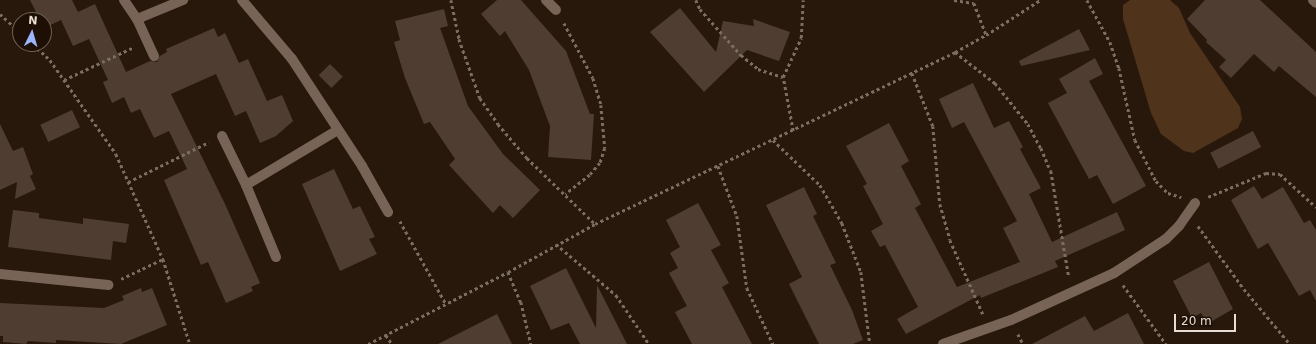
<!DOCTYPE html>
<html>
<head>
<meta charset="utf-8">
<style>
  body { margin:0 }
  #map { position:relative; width:1316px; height:344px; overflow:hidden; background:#27180b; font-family:"DejaVu Sans",sans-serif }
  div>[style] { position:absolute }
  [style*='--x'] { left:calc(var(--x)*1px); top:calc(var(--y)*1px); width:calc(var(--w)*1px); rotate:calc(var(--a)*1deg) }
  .green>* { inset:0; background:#50331b }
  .building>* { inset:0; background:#4e3d30; transform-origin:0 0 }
  .path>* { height:2.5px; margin-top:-1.25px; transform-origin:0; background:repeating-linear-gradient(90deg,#7a6d61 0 3px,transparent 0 6px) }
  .minor>* { height:10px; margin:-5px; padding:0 5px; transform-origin:5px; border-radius:5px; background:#776456 }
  span { translate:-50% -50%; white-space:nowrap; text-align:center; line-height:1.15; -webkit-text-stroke:3.5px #1d0f04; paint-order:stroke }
  .north { position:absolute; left:12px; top:12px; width:40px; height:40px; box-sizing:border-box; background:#1d0f04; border:1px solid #6e6157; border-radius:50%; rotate:5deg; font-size:11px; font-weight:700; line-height:16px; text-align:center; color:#e8ddd4 }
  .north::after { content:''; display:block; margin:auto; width:14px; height:18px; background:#9bb5fd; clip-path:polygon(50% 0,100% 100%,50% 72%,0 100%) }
  .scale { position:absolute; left:1174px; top:314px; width:62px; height:18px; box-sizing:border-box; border:2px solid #e8ddd4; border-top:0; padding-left:5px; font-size:12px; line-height:14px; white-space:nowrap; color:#e8ddd4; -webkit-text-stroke:3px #1d0f04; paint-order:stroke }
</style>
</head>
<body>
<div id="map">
  <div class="green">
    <div style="clip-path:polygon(1130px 0,1170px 0,1179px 8px,1190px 33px,1240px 107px,1242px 119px,1238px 128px,1193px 153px,1184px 151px,1161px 134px,1151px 113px,1123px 19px,1123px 5px)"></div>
  </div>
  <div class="building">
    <div style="clip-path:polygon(30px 0,72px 0,78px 12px,95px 4px,126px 72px,150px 61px,157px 62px,160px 56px,167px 52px,166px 49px,214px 28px,218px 37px,225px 33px,239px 63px,248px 59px,267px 101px,282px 95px,293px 121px,276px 136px,260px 143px,246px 111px,235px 116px,216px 74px,171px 94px,225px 204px,260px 283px,251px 287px,253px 291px,226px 303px,208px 262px,201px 265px,164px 180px,187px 169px,169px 131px,154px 138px,140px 109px,131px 113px,124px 97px,112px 103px,103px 82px,108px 80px,89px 39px,73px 46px,61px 20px,44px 28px,44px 20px,40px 20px)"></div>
    <div style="clip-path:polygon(497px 0,521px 0,566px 51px,590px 114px,594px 114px,591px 160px,548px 157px,550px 126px,529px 70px,505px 31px,500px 36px,481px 14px)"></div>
    <div style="clip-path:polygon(1205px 0,1260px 0,1316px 52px,1316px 97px,1279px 66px,1274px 72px,1254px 54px,1231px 78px,1219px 67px,1226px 60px,1206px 42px,1207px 40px,1187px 19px)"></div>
    <div style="clip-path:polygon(680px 8px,716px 52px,723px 21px,754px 26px,753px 19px,790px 32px,779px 61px,747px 50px,704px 92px,650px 32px)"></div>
    <div style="clip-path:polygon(444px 9px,448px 26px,440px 28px,468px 106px,503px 154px,540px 190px,513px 218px,500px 205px,493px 213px,449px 165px,455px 159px,430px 122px,424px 124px,405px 78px,394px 42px,400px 40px,395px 21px)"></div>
    <div style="clip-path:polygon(1079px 29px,1090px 50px,1021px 66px,1019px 61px)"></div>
    <div style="clip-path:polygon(1095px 58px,1103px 74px,1089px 81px,1146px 186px,1113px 204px,1097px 175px,1089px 179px,1048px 103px,1067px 93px,1059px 79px)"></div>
    <div style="left:330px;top:64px;width:18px;height:16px;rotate:45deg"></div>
    <div style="clip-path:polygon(973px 83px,994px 128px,1009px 121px,1023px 147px,1020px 149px,1041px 188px,1029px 194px,1052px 242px,1117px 212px,1125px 230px,1055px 261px,1058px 267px,981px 298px,980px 295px,906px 334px,897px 319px,918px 307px,885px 245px,880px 247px,871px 231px,883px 224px,863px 186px,867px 184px,846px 146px,889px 123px,909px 161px,901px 166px,921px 204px,915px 208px,957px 287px,1020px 262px,1003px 228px,1017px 221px,964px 122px,952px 128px,939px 99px)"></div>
    <div style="left:72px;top:110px;width:19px;height:35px;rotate:65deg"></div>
    <div style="clip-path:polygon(0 124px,13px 151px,23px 147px,33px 174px,30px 176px,36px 189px,15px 199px,17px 182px,0 190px)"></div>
    <div style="left:1253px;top:131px;width:18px;height:48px;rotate:63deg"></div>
    <div style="clip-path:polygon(334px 169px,353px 209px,360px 206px,375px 237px,369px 239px,377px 254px,340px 271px,302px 184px)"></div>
    <div style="clip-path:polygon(1254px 186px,1262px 199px,1283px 187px,1304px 223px,1310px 220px,1316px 230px,1316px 301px,1310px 290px,1299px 296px,1268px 243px,1258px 249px,1231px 200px)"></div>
    <div style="clip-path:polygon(804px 187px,817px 214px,813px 216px,836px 263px,830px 265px,852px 310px,863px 340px,853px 344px,819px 344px,789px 284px,802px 277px,766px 205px)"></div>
    <div style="clip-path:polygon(698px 203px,721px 245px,711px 250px,729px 283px,722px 287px,752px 344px,692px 344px,675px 312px,687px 306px,669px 273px,678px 268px,670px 253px,680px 247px,666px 220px)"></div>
    <div style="clip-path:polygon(13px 210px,39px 213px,39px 218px,83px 224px,83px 218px,129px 224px,126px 243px,113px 241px,111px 260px,8px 247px)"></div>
    <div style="clip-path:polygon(1209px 262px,1233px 309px,1207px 324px,1201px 313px,1192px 318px,1173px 281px)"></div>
    <div style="clip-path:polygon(566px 268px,596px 328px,597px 285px,627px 344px,580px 344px,569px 323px,551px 330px,530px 286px)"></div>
    <div style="clip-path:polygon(141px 288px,142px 292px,152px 288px,167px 325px,121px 344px,56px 340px,56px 343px,28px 341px,26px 344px,3px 342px,3px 336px,0 336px,0 303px,104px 308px,124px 300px,122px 296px)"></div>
    <div style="clip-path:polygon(1128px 313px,1144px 344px,1070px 344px,1088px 334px,1070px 344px,1032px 344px,1085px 316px,1094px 331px)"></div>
    <div style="clip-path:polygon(497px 314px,512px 344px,438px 344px)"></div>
  </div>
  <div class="path">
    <div style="--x:451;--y:0;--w:40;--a:78"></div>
    <div style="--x:459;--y:39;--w:63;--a:70.4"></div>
    <div style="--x:480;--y:98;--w:32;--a:55"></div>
    <div style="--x:498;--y:124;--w:45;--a:49.5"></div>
    <div style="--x:527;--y:158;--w:95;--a:44.1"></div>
    <div style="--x:696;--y:0;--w:10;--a:66"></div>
    <div style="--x:700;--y:9;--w:62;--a:48.3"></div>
    <div style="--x:741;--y:55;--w:22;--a:39"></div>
    <div style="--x:758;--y:69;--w:26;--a:18"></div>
    <div style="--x:954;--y:0;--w:20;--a:9"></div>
    <div style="--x:1087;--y:0;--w:48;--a:61.3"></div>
    <div style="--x:1110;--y:42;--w:28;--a:71"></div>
    <div style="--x:1119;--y:68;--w:74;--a:77.5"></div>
    <div style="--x:1135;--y:140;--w:46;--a:62.9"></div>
    <div style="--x:1156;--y:181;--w:17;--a:45"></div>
    <div style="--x:1168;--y:193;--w:14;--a:17"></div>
    <div style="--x:974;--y:3;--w:34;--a:69"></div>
    <div style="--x:0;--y:14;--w:27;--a:42"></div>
    <div style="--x:564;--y:23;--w:62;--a:62.2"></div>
    <div style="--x:593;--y:78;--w:28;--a:73"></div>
    <div style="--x:601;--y:105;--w:43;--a:84.7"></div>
    <div style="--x:605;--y:148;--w:16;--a:108"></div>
    <div style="--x:600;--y:163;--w:16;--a:130"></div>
    <div style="--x:590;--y:175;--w:31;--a:142"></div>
    <div style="--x:33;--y:44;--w:23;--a:43"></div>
    <div style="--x:50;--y:60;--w:115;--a:54.9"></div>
    <div style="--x:116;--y:154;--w:115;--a:65.9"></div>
    <div style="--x:163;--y:259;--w:89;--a:72.4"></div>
    <div style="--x:955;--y:52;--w:51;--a:37.8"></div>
    <div style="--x:995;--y:83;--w:53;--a:51.2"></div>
    <div style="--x:1028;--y:124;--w:27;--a:62"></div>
    <div style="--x:1041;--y:148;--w:25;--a:67"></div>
    <div style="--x:1051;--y:171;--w:108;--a:80.4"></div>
    <div style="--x:912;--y:73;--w:57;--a:68.4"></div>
    <div style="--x:933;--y:126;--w:78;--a:84.9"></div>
    <div style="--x:940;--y:204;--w:37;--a:74"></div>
    <div style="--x:950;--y:240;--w:81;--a:66"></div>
    <div style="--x:64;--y:80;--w:77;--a:-25.2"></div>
    <div style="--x:793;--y:131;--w:55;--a:-100.5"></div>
    <div style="--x:783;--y:77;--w:43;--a:-65.2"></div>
    <div style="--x:801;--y:38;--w:38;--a:-87"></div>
    <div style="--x:773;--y:140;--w:65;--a:43.8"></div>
    <div style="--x:820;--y:185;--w:44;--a:59.9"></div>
    <div style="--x:842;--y:223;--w:53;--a:68.8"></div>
    <div style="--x:861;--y:272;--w:73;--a:82.9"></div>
    <div style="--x:718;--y:166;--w:53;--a:69.2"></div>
    <div style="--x:737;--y:216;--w:73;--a:82.1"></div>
    <div style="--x:747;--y:288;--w:62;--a:65.1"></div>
    <div style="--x:128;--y:182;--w:90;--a:-26.3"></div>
    <div style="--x:1208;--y:197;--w:63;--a:-22.5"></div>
    <div style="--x:1266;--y:173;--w:14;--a:4"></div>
    <div style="--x:1280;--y:174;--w:49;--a:42.5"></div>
    <div style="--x:400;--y:221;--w:95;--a:61"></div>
    <div style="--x:1198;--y:226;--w:78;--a:53.9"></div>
    <div style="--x:1244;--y:289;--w:72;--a:50.1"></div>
    <div style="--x:556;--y:244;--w:79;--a:40.4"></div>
    <div style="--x:616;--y:295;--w:59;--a:56"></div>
    <div style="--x:508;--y:272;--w:33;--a:67"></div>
    <div style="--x:521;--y:302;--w:43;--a:76.6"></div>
    <div style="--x:121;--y:279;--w:47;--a:-25.5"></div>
    <div style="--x:1123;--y:285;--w:73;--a:53.9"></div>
    <div style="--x:1018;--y:334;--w:11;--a:63"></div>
    <div style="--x:386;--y:335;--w:11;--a:56"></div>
    <div style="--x:368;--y:344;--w:157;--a:-27.2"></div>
    <div style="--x:508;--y:272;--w:99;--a:-28.9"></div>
    <div style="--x:595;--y:224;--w:399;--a:-25.5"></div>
    <div style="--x:955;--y:52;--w:35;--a:-29"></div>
    <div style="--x:986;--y:35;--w:64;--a:-32.9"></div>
  </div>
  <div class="minor">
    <div style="--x:124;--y:0;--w:23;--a:56"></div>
    <div style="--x:137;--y:19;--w:41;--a:65.3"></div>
    <div style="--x:242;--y:0;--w:77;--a:49.7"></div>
    <div style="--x:292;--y:59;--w:128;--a:56.8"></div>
    <div style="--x:362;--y:166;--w:53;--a:60.5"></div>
    <div style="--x:546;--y:0;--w:14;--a:45"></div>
    <div style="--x:1313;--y:0;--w:4;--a:45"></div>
    <div style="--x:137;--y:19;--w:50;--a:-22.4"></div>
    <div style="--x:222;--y:136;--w:55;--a:63.9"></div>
    <div style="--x:246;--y:185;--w:78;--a:67.4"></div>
    <div style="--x:246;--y:185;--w:107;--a:-30.9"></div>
    <div style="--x:0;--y:274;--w:109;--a:5.8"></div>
    <div style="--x:943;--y:344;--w:72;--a:-19.4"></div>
    <div style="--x:1011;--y:320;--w:113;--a:-24.5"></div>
    <div style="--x:1114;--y:273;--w:62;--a:-33.2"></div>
    <div style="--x:1166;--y:239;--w:18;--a:-45"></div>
    <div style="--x:1179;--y:226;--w:28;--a:-55"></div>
  </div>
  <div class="north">N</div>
  <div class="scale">20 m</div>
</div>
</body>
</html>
